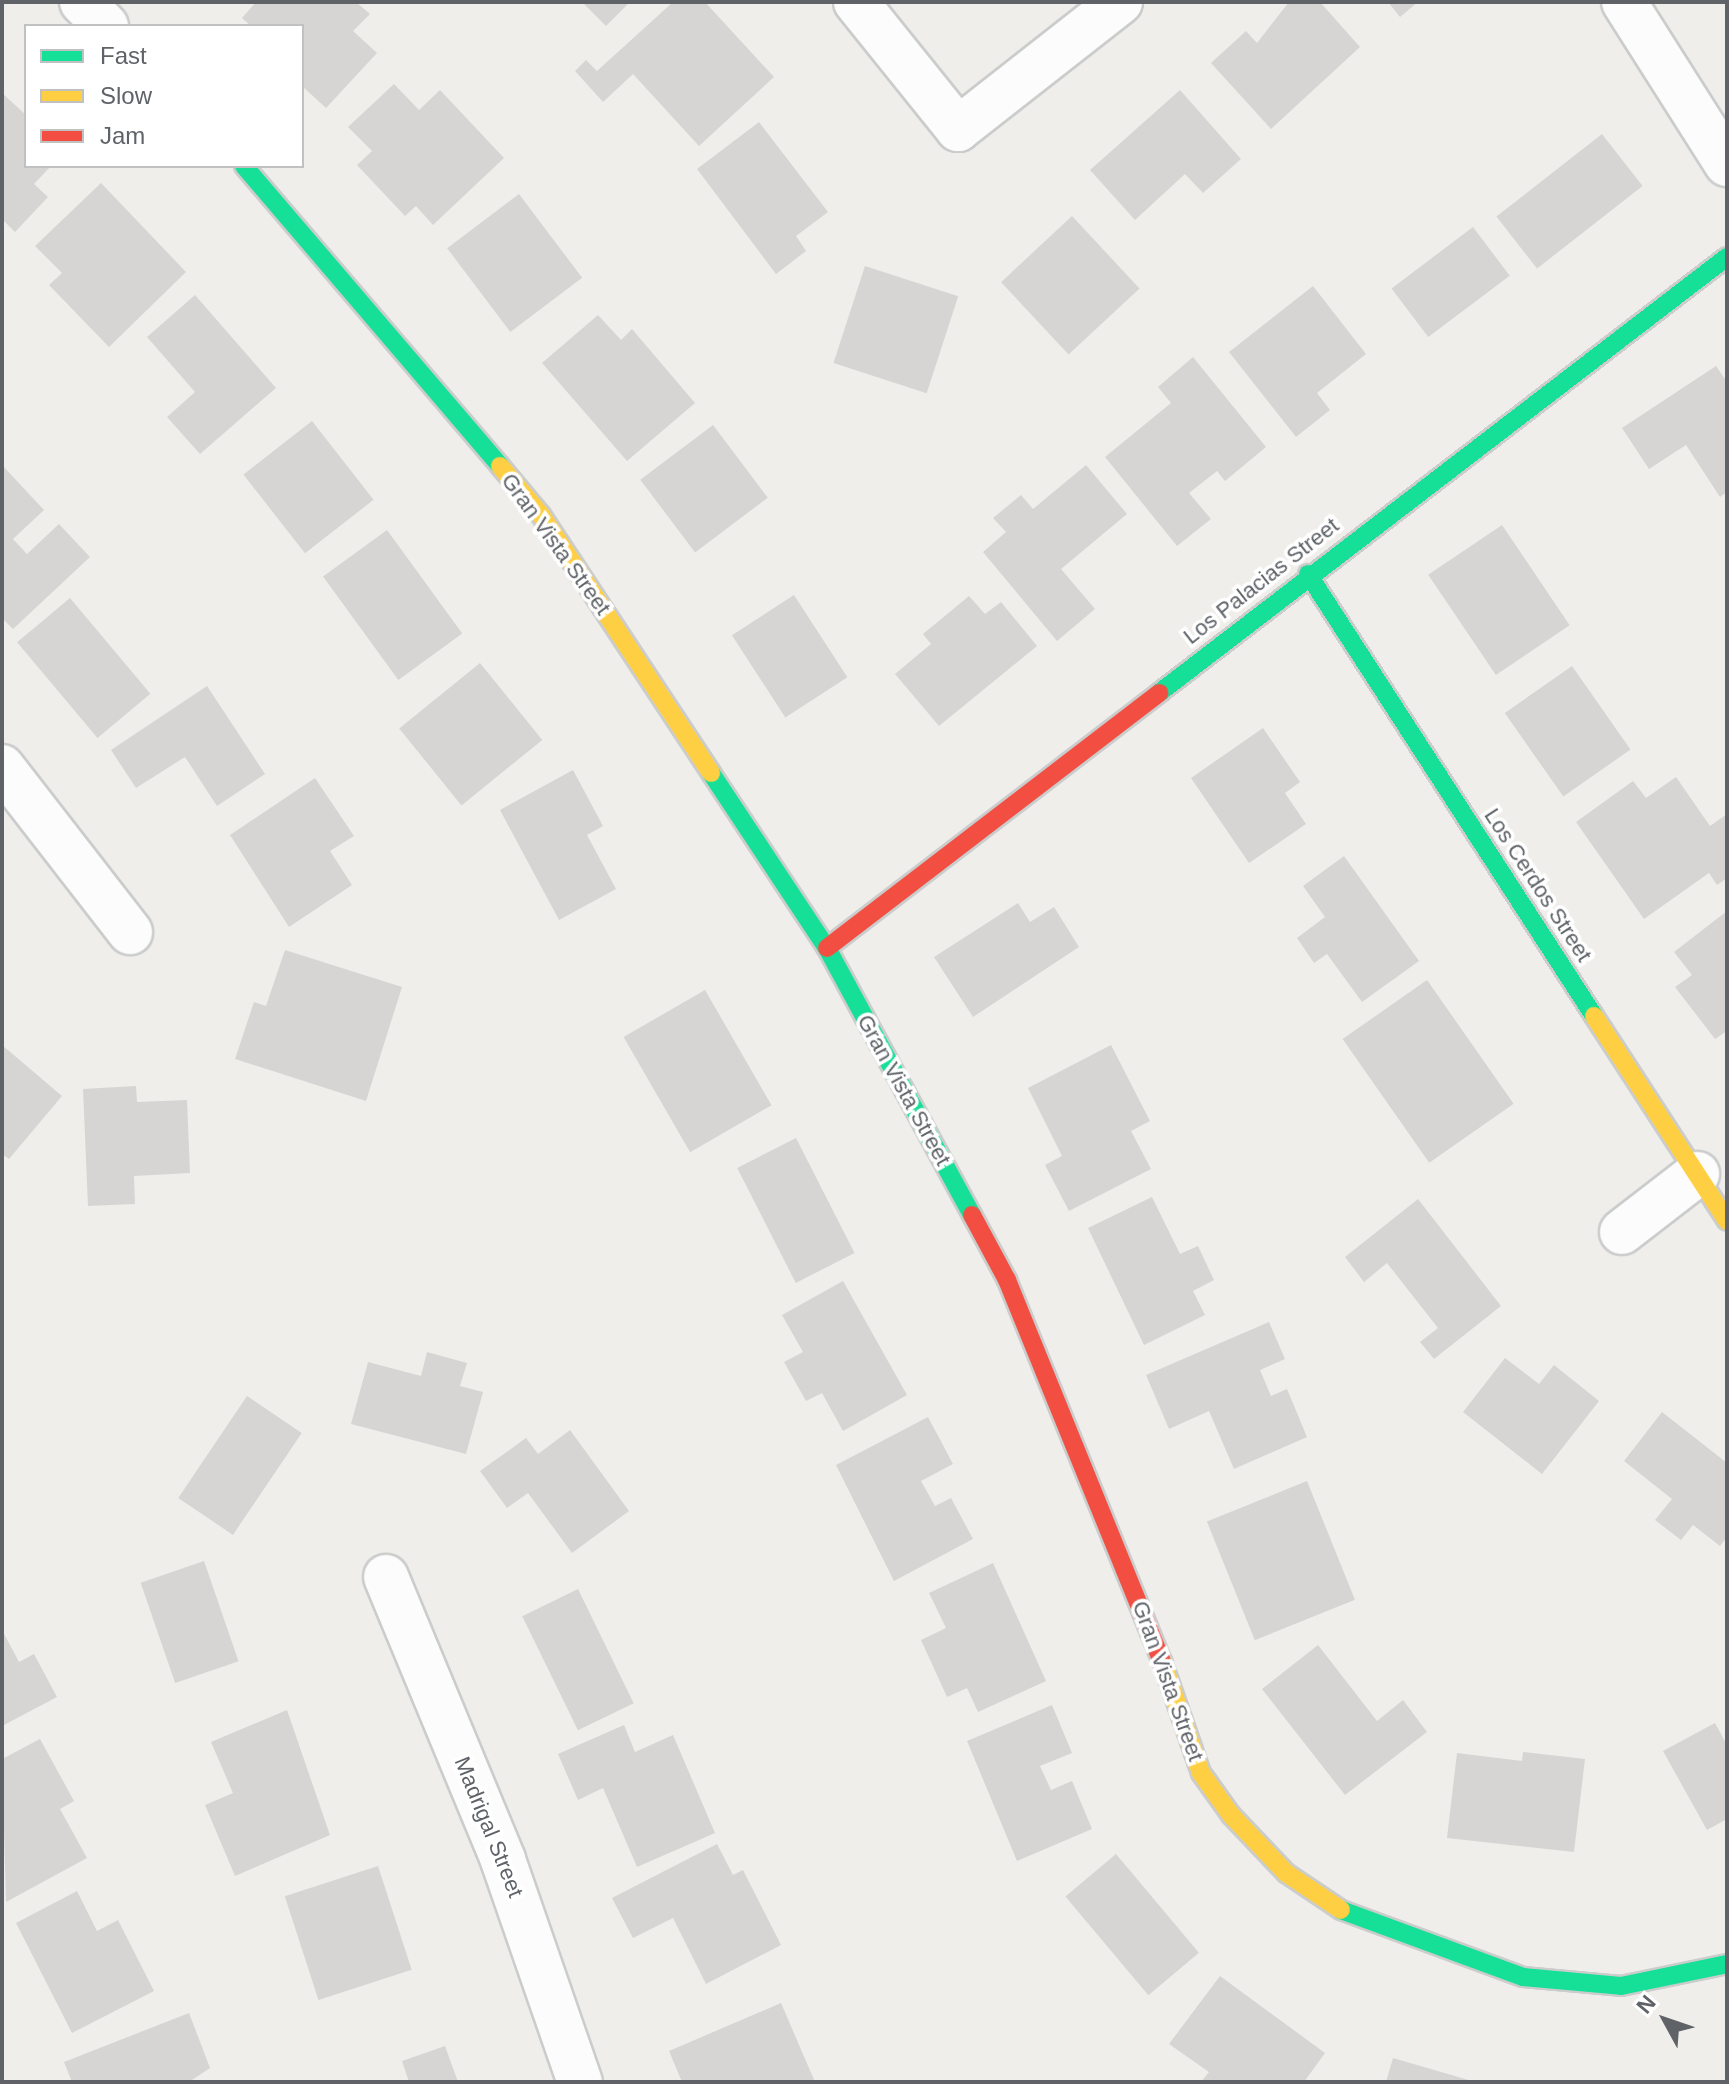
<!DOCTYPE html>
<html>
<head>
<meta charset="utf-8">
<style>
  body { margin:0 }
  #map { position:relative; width:1729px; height:2084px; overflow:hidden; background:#efeeea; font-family:Arial,sans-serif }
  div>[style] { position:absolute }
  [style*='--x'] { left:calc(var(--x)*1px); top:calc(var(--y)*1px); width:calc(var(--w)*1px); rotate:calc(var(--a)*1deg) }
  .building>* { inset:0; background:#d6d5d3; transform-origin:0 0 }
  .roads { filter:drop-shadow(2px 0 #cbcccc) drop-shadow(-2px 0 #cbcccc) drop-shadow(0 2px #cbcccc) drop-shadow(0 -2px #cbcccc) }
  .street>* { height:44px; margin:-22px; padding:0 22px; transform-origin:22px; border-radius:22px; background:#fdfcfc }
  .fast>* { height:18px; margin:-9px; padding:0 9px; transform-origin:9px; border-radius:9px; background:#16e098 }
  .slow>* { height:18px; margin:-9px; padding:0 9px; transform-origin:9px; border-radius:9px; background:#ffcf43 }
  .jam>* { height:18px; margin:-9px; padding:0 9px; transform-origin:9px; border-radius:9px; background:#f24e42 }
  span { translate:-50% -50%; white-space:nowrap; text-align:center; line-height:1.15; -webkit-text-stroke:7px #fff; paint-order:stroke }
  .street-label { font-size:22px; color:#5f6368 }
  .frame { position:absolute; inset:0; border:4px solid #5f6368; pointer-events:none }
  .legend { position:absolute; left:24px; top:24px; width:280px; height:144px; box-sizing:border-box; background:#fff; border:2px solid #bfc1c3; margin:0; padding:10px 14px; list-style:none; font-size:24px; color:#5f6368 }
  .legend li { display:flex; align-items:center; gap:16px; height:40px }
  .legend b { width:40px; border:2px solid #bfc1c3 }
  .north { position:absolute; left:1625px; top:1980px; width:80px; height:80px; -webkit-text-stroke:6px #fff; paint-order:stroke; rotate:310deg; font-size:22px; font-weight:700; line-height:32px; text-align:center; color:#5f6368 }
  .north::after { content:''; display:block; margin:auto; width:28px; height:36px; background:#5f6368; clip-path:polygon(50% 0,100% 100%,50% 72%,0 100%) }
</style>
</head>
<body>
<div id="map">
  <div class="building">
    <div style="clip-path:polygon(256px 2px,356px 2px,370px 14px,353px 31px,377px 53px,326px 108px,302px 86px,302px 26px,251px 26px,242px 18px)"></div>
    <div style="clip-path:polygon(582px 2px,630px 2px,606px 26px)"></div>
    <div style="clip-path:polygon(673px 2px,705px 2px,774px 77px,699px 146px,633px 74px,603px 102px,575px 71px,586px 60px,597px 71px)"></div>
    <div style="clip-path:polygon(1289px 2px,1320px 2px,1360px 47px,1271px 129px,1211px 63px,1246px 31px,1257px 43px)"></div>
    <div style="clip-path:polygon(1388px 2px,1418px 2px,1400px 17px)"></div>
    <div style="clip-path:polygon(394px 84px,419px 110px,440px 90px,504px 158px,433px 225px,416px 206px,405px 216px,357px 165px,372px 151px,348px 127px)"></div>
    <div style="clip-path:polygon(1180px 90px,1241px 159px,1203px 193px,1185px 174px,1135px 220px,1090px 170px)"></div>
    <div style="clip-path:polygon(2px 93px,26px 115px,26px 166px,51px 166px,34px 184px,48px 197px,15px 232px,2px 219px)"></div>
    <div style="clip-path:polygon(759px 122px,828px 212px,796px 236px,806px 251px,776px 274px,697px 169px)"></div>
    <div style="left:1602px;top:134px;width:66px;height:134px;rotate:52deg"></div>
    <div style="clip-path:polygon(101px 183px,186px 272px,109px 347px,49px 285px,62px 273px,35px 246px)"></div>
    <div style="left:519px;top:194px;width:105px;height:90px;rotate:53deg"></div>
    <div style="left:1072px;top:216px;width:99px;height:97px;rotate:47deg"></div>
    <div style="left:1473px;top:227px;width:61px;height:102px;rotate:53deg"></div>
    <div style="left:865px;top:266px;width:98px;height:102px;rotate:18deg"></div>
    <div style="clip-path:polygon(1313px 286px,1366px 354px,1317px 393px,1330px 410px,1296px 437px,1229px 352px)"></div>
    <div style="clip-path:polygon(195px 295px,276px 388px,200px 454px,167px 417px,195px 392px,147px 337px)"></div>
    <div style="clip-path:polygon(598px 315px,621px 340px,632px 329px,695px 403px,627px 461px,542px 363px)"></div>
    <div style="clip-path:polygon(1193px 357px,1266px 447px,1225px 481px,1217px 471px,1189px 493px,1211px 519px,1177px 546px,1105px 457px,1171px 403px,1158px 387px)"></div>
    <div style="clip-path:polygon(1716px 366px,1727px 382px,1727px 492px,1720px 497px,1686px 445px,1649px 469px,1622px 428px)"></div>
    <div style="left:312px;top:421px;width:100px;height:87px;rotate:52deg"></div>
    <div style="left:713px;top:425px;width:91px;height:91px;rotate:53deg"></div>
    <div style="clip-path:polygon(2px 465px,44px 510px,13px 539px,27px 554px,59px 524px,90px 557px,13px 629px,2px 618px)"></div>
    <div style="clip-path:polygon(1086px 465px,1127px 514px,1061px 569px,1095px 609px,1057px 641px,983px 552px,1006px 532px,993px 518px,1021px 495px,1033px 509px)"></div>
    <div style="left:1502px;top:525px;width:121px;height:89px;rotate:56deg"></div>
    <div style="left:387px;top:530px;width:128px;height:79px;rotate:54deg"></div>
    <div style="left:794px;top:595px;width:98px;height:74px;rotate:57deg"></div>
    <div style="clip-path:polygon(969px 596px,985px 614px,1001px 602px,1037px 646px,939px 726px,895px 674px,931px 644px,923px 634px)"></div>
    <div style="left:70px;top:598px;width:125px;height:69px;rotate:50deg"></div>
    <div style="left:480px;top:663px;width:99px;height:104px;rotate:51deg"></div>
    <div style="left:1572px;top:666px;width:102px;height:82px;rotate:55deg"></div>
    <div style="clip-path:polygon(207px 686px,265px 774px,217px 806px,185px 757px,136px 788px,111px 750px)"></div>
    <div style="clip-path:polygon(1263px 728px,1300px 782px,1285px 793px,1306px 824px,1249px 863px,1191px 778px)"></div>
    <div style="clip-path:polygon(573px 770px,603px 826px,587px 835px,616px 889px,559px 920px,500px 810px)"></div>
    <div style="clip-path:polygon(1676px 777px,1710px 826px,1727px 814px,1727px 878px,1717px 885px,1709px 873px,1644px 919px,1576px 822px,1633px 781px,1646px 798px)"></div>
    <div style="clip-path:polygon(315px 778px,354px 836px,330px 851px,352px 885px,289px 927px,230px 835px)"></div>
    <div style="clip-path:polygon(1344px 856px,1419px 961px,1362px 1002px,1327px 954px,1314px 963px,1297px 938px,1325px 917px,1303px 886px)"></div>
    <div style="clip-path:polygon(1018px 903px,1030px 922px,1054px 907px,1079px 947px,973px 1017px,934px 957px)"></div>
    <div style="clip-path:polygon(1727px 911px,1727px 1031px,1715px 1039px,1675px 987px,1692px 975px,1674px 952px)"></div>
    <div style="clip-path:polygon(285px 950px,402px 987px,366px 1101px,235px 1059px,254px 1002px,266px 1006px)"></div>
    <div style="left:1427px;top:980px;width:151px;height:103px;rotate:55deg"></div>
    <div style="left:705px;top:990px;width:133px;height:94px;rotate:60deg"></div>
    <div style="clip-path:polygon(2px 1045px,62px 1096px,9px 1159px,2px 1154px)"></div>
    <div style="clip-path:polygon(1111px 1045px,1150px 1121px,1131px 1131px,1151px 1169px,1069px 1211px,1045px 1165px,1062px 1156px,1028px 1088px)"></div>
    <div style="clip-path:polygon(136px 1086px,137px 1102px,187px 1100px,190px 1173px,134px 1176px,135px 1204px,88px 1206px,83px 1089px)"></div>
    <div style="left:796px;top:1138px;width:129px;height:66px;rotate:63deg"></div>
    <div style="clip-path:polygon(1152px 1197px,1180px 1254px,1198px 1246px,1214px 1280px,1193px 1291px,1205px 1315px,1144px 1345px,1088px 1228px)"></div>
    <div style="clip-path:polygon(1418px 1199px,1501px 1306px,1434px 1359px,1420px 1342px,1438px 1328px,1387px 1263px,1364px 1282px,1345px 1257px)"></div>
    <div style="clip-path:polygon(843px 1281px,907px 1395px,843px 1431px,822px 1393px,806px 1401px,784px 1362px,803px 1352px,782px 1315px)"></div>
    <div style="clip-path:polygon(1269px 1322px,1285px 1359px,1260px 1370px,1271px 1396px,1287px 1389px,1307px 1437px,1234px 1469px,1209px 1411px,1169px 1429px,1146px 1375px)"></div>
    <div style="clip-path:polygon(427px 1352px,467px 1363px,460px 1386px,483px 1392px,466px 1454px,351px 1424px,368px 1362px,421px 1376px)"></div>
    <div style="clip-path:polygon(1505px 1358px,1539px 1384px,1554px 1365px,1599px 1401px,1542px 1474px,1463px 1412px)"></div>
    <div style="left:247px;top:1396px;width:66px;height:123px;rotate:34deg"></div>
    <div style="clip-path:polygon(1662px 1412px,1727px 1463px,1727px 1537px,1720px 1546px,1693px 1525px,1681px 1540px,1655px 1520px,1672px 1499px,1624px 1461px)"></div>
    <div style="clip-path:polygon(928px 1417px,953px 1464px,921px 1481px,935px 1506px,951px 1498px,973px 1539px,894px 1581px,836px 1465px)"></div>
    <div style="clip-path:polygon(570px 1430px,629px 1511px,572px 1553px,528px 1493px,507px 1508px,480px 1471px,526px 1438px,538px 1454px)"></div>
    <div style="left:1307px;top:1481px;width:128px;height:108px;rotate:68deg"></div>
    <div style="left:204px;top:1561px;width:106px;height:67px;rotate:71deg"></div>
    <div style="clip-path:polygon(993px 1563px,1046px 1681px,978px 1712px,967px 1688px,947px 1697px,921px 1640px,946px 1628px,929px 1593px)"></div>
    <div style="left:578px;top:1589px;width:127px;height:62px;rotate:64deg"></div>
    <div style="clip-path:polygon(2px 1630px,19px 1662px,34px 1654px,57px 1697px,2px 1726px)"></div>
    <div style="clip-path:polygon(1318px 1645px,1377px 1721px,1403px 1700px,1427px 1732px,1345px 1795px,1262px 1689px)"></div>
    <div style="clip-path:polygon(1052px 1705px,1072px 1753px,1040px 1766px,1051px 1790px,1072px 1781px,1092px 1829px,1017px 1861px,967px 1741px)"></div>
    <div style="clip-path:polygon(287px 1710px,330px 1835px,235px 1876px,205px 1805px,233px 1793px,211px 1742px)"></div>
    <div style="clip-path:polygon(1715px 1723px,1727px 1745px,1727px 1819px,1707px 1830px,1663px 1751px)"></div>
    <div style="clip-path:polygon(624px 1725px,635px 1752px,673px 1735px,715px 1833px,637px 1867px,603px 1788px,578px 1800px,558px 1754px)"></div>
    <div style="clip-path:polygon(40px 1739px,74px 1801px,60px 1809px,87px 1858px,6px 1902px,2px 1759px)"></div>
    <div style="clip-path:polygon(1523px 1752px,1585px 1759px,1574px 1852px,1447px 1838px,1457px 1753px,1522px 1761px)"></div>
    <div style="clip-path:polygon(717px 1844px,733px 1875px,743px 1870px,781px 1945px,706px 1984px,673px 1918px,633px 1938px,612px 1898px)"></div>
    <div style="left:1116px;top:1854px;width:129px;height:66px;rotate:50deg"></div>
    <div style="left:378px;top:1866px;width:109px;height:98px;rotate:72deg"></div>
    <div style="clip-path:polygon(77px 1891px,97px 1931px,118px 1920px,154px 1991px,72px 2033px,16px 1923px)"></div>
    <div style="clip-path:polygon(1220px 1976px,1325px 2053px,1304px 2082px,1201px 2082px,1209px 2072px,1169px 2044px)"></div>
    <div style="clip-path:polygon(781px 2003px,815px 2082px,682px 2082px,669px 2051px)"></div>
    <div style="clip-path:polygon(189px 2013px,210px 2068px,189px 2082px,72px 2082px,64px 2062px)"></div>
    <div style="clip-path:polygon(445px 2046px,458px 2082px,409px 2082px,402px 2061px)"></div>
    <div style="clip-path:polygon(1393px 2058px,1472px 2081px,1472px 2082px,1386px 2082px)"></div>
  </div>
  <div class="roads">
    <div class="street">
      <div style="--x:82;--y:2;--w:34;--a:45"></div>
      <div style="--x:856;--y:2;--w:163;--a:51.2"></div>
      <div style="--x:958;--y:129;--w:206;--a:-38.1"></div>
      <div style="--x:1624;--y:2;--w:192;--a:57.6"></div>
      <div style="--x:2;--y:767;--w:209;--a:52.2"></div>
      <div style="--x:1622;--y:1232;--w:95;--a:-37.7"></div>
      <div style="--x:386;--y:1577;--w:306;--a:67.5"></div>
      <div style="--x:503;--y:1860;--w:235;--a:70.9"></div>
    </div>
    <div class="fast">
      <div style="--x:244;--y:166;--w:394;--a:49.5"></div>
      <div style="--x:1308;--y:574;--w:526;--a:57.09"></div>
      <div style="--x:1159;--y:693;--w:716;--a:-37.51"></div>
      <div style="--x:711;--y:773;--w:210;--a:56.5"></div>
      <div style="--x:827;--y:948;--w:304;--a:61.5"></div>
      <div style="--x:1341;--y:1910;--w:194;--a:20.2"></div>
      <div style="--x:1523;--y:1977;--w:98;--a:5.2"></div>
      <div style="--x:1621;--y:1986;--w:108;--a:-11.7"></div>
    </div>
    <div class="slow">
      <div style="--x:500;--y:466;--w:64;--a:50.1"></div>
      <div style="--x:541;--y:515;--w:309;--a:56.6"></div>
      <div style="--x:1594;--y:1016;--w:244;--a:57"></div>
      <div style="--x:1162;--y:1661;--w:119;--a:70.8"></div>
      <div style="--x:1201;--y:1773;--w:52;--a:54.5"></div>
      <div style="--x:1231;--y:1815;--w:80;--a:46.5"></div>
      <div style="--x:1286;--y:1873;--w:66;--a:33.9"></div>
    </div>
    <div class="jam">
      <div style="--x:827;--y:948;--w:419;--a:-37.5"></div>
      <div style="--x:972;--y:1215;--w:74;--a:61.7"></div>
      <div style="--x:1007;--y:1280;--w:411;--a:67.9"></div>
    </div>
  </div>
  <div class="street-label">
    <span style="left:556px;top:544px;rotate:54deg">Gran Vista Street</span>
    <span style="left:1261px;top:581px;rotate:-38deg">Los Palacias Street</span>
    <span style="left:1538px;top:885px;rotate:57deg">Los Cerdos Street</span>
    <span style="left:904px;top:1090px;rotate:61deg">Gran Vista Street</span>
    <span style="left:1168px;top:1681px;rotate:70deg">Gran Vista Street</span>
    <span style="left:489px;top:1827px;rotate:68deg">Madrigal Street</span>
  </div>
  <div class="frame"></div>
  <ul class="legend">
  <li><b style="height:10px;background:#16e098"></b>Fast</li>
  <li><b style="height:10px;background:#ffcf43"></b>Slow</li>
  <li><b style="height:10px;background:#f24e42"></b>Jam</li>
  </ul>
  <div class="north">N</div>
</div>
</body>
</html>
